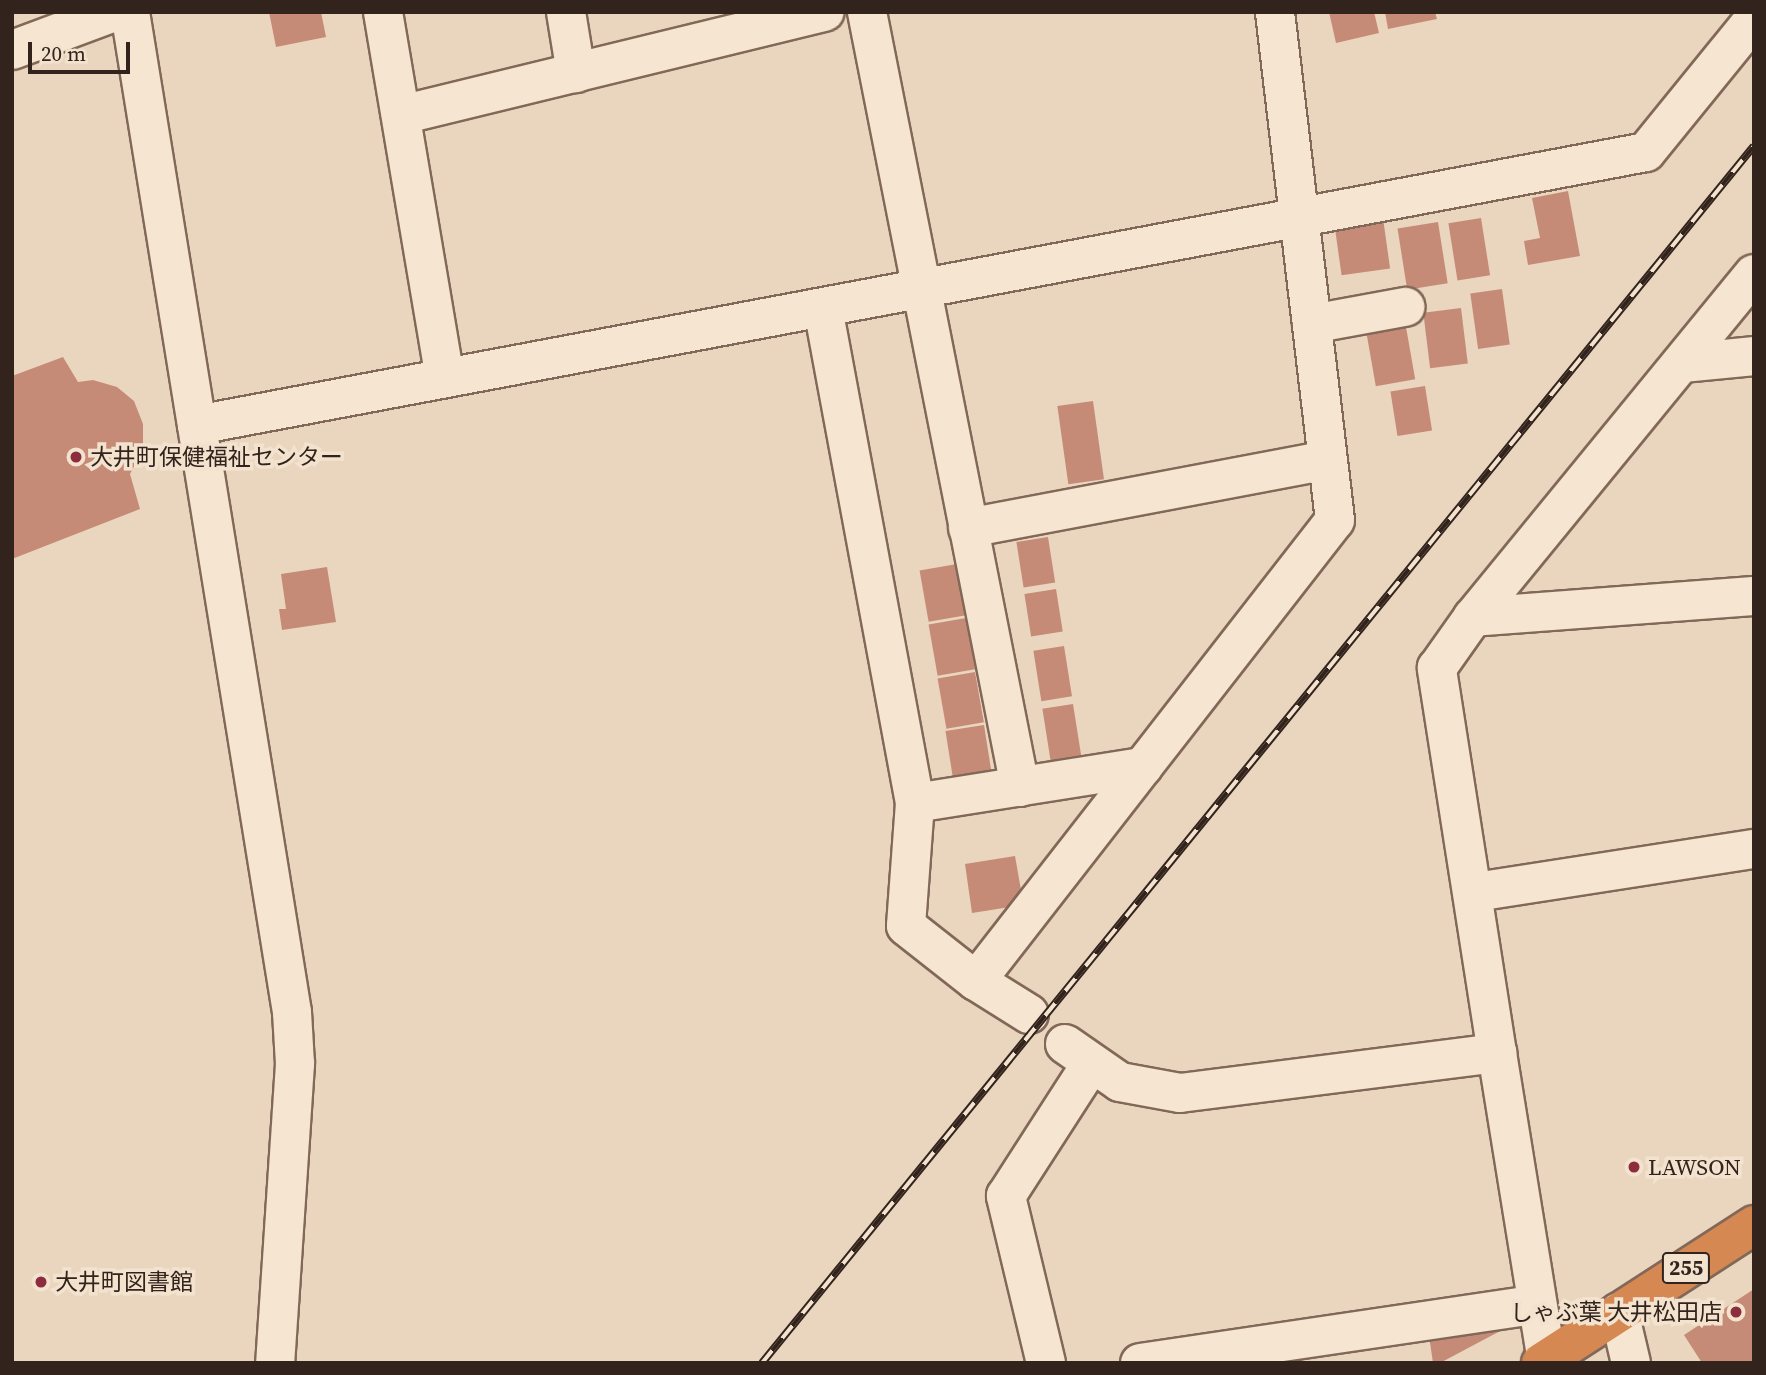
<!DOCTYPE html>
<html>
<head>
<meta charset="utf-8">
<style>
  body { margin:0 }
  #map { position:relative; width:1766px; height:1375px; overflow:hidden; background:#ead6bf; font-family:"Source Serif 4","Noto Sans JP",serif }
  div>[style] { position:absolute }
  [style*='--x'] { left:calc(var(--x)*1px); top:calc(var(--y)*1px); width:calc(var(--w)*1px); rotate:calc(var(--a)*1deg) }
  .building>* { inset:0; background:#c68b77; transform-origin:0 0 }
  .roads { filter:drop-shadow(2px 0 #826858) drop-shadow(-2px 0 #826858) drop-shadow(0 2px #826858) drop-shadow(0 -2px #826858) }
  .minor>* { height:38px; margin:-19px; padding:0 19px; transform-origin:19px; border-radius:19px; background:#f6e5d1 }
  .highway>* { height:38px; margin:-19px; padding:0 19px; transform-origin:19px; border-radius:19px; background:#d68853 }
  .rail>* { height:8px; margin-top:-4px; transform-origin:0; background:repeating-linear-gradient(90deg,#f2e2ce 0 16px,#32231c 0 32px); box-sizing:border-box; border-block:2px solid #32231c }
  .dots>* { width:19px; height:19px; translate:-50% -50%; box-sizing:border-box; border:4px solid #f2e2ce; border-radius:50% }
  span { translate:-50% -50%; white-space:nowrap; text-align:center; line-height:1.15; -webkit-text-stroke:7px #f2e2ce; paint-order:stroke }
  .shield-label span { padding:2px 5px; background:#f2e2ce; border:2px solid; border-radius:5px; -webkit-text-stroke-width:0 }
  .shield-label { font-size:21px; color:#32231c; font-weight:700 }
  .poi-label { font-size:23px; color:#32231c }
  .left { translate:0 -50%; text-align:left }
  .right { translate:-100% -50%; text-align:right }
  .frame { position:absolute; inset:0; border:14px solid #32231c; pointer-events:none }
  .scale { position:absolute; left:28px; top:42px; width:102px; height:32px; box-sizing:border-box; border:4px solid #32231c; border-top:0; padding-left:9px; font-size:21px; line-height:24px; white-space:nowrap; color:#32231c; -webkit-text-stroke:5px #f2e2ce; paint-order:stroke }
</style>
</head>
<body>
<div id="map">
  <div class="building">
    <div style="clip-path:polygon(269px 12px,321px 12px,326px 37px,276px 47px)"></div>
    <div style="clip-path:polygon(1329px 12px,1374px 12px,1379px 33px,1336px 43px)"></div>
    <div style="clip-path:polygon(1385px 12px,1435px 12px,1437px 19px,1388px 29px)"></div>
    <div style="clip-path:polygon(1568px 191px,1580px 256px,1528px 265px,1524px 241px,1540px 238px,1532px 198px)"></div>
    <div style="left:1383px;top:218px;width:51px;height:49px;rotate:82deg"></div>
    <div style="left:1481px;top:218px;width:58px;height:33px;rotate:81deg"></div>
    <div style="left:1438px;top:222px;width:62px;height:41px;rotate:81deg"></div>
    <div style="left:1502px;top:289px;width:56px;height:32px;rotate:82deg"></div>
    <div style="left:1461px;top:308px;width:56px;height:38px;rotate:83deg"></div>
    <div style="left:1406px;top:327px;width:53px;height:40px;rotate:80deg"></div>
    <div style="clip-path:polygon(63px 357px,78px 382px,93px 380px,117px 387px,134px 401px,143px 424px,143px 449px,130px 474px,140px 509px,12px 559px,12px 376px)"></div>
    <div style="left:1425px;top:386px;width:45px;height:35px;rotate:81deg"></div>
    <div style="left:1093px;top:401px;width:79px;height:36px;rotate:82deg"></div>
    <div style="left:1048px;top:537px;width:46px;height:32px;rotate:81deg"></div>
    <div style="left:957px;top:564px;width:52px;height:38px;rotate:80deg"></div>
    <div style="clip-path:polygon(327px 567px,336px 622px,282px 630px,279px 609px,286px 609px,281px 574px)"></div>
    <div style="left:1056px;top:589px;width:43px;height:32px;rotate:81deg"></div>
    <div style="left:966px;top:618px;width:52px;height:38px;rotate:80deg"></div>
    <div style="left:1064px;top:646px;width:51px;height:31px;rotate:81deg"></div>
    <div style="left:975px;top:672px;width:51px;height:38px;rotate:80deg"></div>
    <div style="left:1073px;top:704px;width:52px;height:31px;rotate:81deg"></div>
    <div style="left:984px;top:725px;width:52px;height:39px;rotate:81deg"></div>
    <div style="clip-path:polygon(1015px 856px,1021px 890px,1010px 907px,972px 913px,965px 864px)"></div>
    <div style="clip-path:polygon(1754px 1289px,1754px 1363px,1702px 1363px,1684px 1335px)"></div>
    <div style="clip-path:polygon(1519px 1321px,1440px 1363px,1433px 1363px,1428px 1329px)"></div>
  </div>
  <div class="roads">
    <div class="minor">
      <div style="--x:130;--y:12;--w:1013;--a:80.8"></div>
      <div style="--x:292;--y:1012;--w:52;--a:86.7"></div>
      <div style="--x:295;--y:1064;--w:300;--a:93.8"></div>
      <div style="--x:383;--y:12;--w:371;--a:80.4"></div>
      <div style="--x:566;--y:12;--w:62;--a:80.7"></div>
      <div style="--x:867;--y:12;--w:790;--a:78.83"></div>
      <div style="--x:12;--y:50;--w:109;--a:-20.4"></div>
      <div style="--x:401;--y:115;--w:436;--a:-13.7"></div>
      <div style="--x:823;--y:308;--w:503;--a:79.47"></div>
      <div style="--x:915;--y:803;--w:123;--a:94.2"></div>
      <div style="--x:906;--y:926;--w:89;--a:38.2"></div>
      <div style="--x:1312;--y:324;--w:95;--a:-10.4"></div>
      <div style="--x:1683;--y:363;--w:71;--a:-5.6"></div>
      <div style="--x:197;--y:425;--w:1474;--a:-10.67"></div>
      <div style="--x:1646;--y:152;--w:171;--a:-50.9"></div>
      <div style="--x:968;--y:528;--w:366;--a:-10.7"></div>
      <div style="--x:1473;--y:617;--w:282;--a:-4.3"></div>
      <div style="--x:915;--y:803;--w:231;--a:-9"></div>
      <div style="--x:1475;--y:892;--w:282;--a:-8.8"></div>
      <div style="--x:1029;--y:1014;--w:62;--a:-148.1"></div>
      <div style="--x:976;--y:981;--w:584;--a:-52.09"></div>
      <div style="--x:1335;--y:520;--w:512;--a:-96.74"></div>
      <div style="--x:1065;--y:1044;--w:67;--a:34.6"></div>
      <div style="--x:1120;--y:1082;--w:61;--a:10.4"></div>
      <div style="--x:1180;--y:1093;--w:320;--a:-7.2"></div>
      <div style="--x:1497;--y:1053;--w:314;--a:80.8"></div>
      <div style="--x:1497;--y:1053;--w:390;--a:-98.9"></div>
      <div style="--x:1437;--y:668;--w:62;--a:-54.8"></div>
      <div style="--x:1473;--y:617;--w:443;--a:-50.7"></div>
      <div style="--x:1619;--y:1312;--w:52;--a:76.8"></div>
      <div style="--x:1046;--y:1363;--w:172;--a:-103.5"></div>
      <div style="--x:1006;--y:1196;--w:157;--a:-57.2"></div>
      <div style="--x:1140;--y:1363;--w:398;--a:-8.4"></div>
    </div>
    <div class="highway">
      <div style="--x:1541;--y:1363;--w:254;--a:-32.9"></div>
    </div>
  </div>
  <div class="rail">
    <div style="--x:762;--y:1363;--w:1570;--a:-50.82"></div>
  </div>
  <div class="dots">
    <div style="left:76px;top:457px;background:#8d2c3c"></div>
    <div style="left:1634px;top:1167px;background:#8d2c3c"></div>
    <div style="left:41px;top:1282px;background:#8d2c3c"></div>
    <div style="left:1736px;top:1312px;background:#8d2c3c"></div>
  </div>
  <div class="shield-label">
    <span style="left:1686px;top:1268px">255</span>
  </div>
  <div class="poi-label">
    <span class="left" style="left:90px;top:457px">大井町保健福祉センター</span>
    <span class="left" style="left:1648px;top:1167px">LAWSON</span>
    <span class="left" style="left:55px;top:1282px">大井町図書館</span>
    <span class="right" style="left:1722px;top:1312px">しゃぶ葉 大井松田店</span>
  </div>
  <div class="frame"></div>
  <div class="scale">20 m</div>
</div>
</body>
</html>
